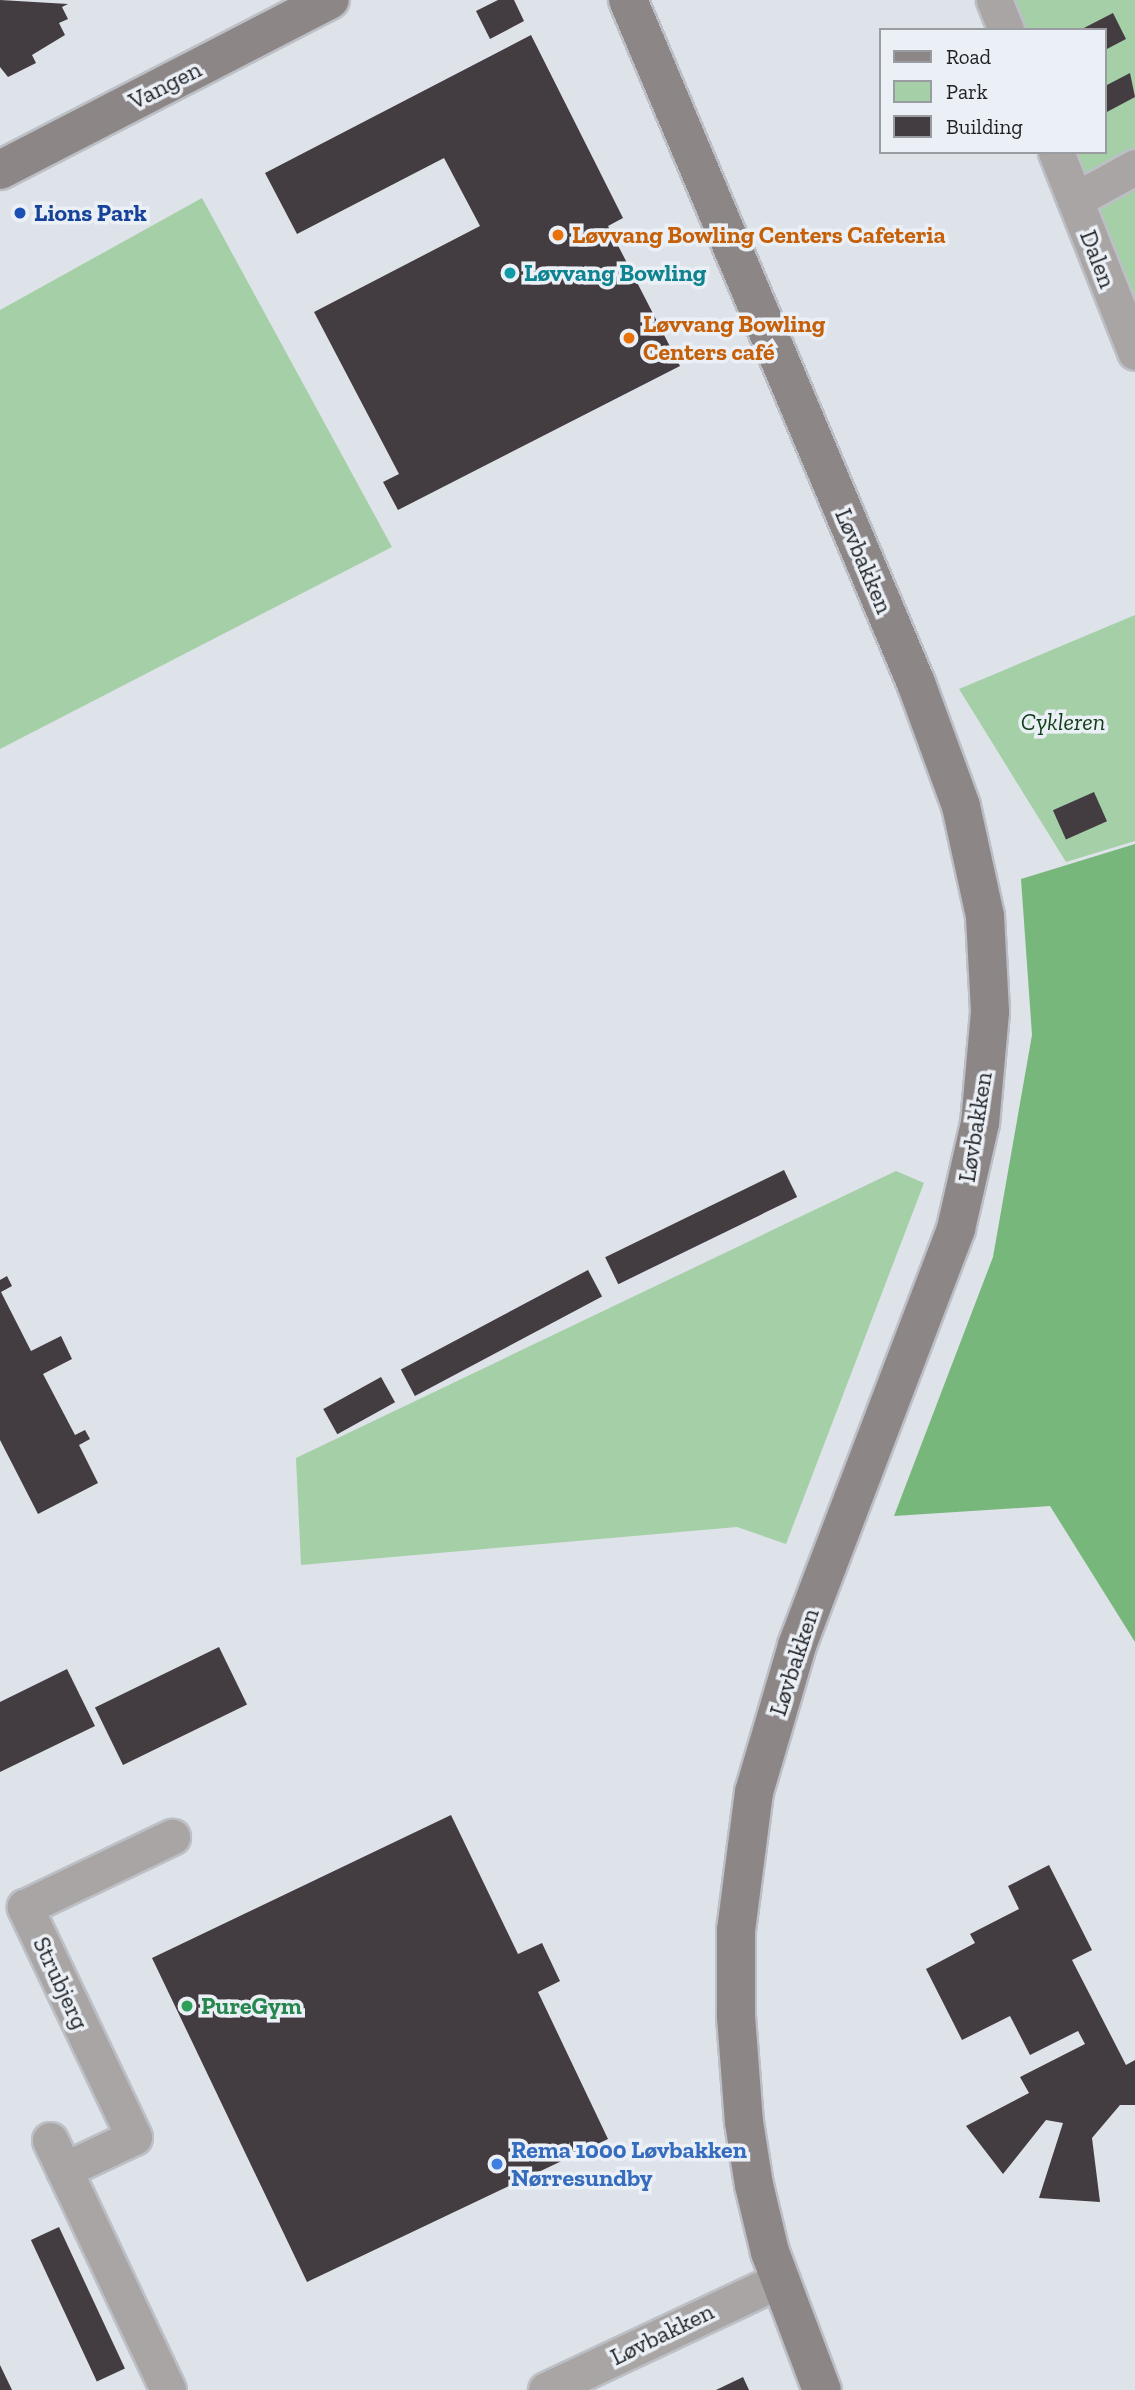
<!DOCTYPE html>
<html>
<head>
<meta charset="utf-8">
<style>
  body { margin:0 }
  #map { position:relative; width:1135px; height:2390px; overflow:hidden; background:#dee2e9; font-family:"Zilla Slab",serif }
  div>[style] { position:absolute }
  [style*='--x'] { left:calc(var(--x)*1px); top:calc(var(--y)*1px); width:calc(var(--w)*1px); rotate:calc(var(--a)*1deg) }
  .green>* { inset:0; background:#a5d0a7 }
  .forest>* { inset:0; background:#78b77b }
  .building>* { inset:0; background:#433d41; transform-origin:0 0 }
  .roads { filter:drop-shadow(2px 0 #bcbfc5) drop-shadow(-2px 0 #bcbfc5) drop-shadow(0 2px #bcbfc5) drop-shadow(0 -2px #bcbfc5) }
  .street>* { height:35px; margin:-17.5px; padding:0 17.5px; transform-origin:17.5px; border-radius:17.5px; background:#a8a5a4 }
  .secondary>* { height:38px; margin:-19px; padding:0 19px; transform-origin:19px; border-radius:19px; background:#8c8786 }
  .dots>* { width:19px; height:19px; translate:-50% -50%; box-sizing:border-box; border:4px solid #ebeff6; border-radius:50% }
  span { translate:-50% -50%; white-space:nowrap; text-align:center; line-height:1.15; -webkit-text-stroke:7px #ebeff6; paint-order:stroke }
  .street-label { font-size:24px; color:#1f2123 }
  .transit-label { font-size:24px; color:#164399; font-weight:700 }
  .left { translate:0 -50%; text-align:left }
  .food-label { font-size:24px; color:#c56008; font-weight:700 }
  .culture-label { font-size:24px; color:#0d838f; font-weight:700 }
  .park-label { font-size:24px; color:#103d16; font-style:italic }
  .leisure-label { font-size:24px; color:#27864d; font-weight:700 }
  .shop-label { font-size:24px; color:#366cbe; font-weight:700 }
  .legend { position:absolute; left:879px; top:28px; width:228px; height:126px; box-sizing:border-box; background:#ebeff6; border:2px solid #999da2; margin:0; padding:9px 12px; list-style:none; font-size:21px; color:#1f2123 }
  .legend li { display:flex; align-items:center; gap:14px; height:35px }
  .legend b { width:35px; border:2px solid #999da2 }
</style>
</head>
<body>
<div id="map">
  <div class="green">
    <div style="clip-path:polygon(1014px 0,1135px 0,1135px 297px,1076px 152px,1105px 152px,1105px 30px,1026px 30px)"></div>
    <div style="clip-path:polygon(202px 198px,392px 547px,0 749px,0 310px)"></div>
    <div style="clip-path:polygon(1135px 615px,1135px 841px,1066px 862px,959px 689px)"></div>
    <div style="clip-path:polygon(896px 1171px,924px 1183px,786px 1544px,737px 1527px,301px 1565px,296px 1458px)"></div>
  </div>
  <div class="forest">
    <div style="clip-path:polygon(1135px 844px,1135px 1642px,1050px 1506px,894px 1516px,993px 1257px,1032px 1035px,1021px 879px)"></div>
  </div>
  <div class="building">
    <div style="clip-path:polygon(0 0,68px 4px,62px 7px,68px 19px,59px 23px,65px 35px,32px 55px,36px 63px,8px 77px,0 67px)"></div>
    <div style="clip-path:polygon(498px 0,514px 0,524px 21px,490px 39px,476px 11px)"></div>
    <div style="clip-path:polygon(1113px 13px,1126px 39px,1105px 50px,1105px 30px,1080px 30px)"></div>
    <div style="clip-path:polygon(531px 35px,623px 218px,608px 226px,680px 366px,398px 510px,383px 482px,399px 474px,314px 312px,480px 226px,444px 158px,297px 234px,265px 173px)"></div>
    <div style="clip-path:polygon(1130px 73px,1135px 97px,1105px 113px,1105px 86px)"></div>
    <div style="left:1094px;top:792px;width:32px;height:45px;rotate:66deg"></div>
    <div style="left:784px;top:1170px;width:30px;height:199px;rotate:64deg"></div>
    <div style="left:588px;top:1270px;width:30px;height:212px;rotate:62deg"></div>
    <div style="clip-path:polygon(7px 1276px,12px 1286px,1px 1292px,31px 1351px,61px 1336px,72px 1359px,43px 1374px,75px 1435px,85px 1430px,90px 1439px,79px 1445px,98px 1483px,38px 1514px,0 1440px,0 1280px)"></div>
    <div style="left:381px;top:1377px;width:29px;height:66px;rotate:61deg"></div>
    <div style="left:219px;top:1647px;width:64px;height:138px;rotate:64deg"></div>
    <div style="clip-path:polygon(67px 1669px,95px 1726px,0 1772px,0 1702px)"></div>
    <div style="clip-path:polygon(451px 1815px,518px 1954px,542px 1943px,560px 1981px,538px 1992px,608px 2139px,307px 2282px,152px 1958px)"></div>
    <div style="clip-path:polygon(1049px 1865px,1092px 1950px,1072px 1960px,1126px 2065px,1135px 2060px,1135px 2105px,1120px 2105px,1092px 2138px,1100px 2202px,1039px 2198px,1063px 2123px,1046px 2120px,1003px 2174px,966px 2126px,1029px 2093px,1020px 2077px,1085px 2044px,1078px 2031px,1030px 2055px,1010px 2016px,962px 2040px,926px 1969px,975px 1943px,970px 1934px,1019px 1909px,1008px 1886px)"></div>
    <div style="left:59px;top:2227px;width:156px;height:31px;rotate:65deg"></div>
    <div style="clip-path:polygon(0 2365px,12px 2390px,0 2390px)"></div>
    <div style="clip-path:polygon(743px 2377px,749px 2390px,716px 2390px)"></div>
  </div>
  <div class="roads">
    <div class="street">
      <div style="--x:994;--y:0;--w:32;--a:68"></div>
      <div style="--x:1056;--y:152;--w:215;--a:68.4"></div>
      <div style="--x:1075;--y:200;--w:68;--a:-28.8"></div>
      <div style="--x:50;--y:2140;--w:276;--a:64.7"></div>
      <div style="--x:64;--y:2170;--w:77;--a:-25.2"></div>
      <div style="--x:134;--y:2137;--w:255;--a:-115.4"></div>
      <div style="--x:25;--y:1907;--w:163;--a:-25.5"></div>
      <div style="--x:546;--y:2390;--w:259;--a:-25.2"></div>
    </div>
    <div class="secondary">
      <div style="--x:628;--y:0;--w:741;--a:67.14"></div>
      <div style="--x:916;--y:683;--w:131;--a:69.9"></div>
      <div style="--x:961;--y:806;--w:113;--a:77.7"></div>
      <div style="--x:985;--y:916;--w:96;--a:87"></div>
      <div style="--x:990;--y:1012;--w:111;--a:95.1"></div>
      <div style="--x:980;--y:1123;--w:109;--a:102.8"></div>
      <div style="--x:956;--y:1229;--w:446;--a:110.9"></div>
      <div style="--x:797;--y:1646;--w:152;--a:106.4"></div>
      <div style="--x:754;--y:1792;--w:139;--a:97.4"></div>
      <div style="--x:736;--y:1930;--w:86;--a:90"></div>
      <div style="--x:736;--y:2016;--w:106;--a:85.7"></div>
      <div style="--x:744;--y:2122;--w:64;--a:81"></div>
      <div style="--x:754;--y:2185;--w:69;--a:76.6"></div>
      <div style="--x:770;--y:2252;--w:147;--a:69.4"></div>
      <div style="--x:0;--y:170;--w:371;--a:-27.3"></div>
    </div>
  </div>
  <div class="dots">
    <div style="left:20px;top:213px;background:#1a4fb4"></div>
    <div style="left:558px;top:235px;background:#e8710a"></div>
    <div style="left:510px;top:273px;background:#0f9aa8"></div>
    <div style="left:629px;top:338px;background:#e8710a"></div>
    <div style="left:187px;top:2006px;background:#2e9e5b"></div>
    <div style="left:497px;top:2164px;background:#3f7fe0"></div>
  </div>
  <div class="street-label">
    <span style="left:165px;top:85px;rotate:-27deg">Vangen</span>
    <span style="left:1098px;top:259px;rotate:69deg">Dalen</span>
    <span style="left:864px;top:561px;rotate:67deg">Løvbakken</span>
    <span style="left:975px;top:1127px;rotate:-81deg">Løvbakken</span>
    <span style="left:794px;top:1662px;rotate:-72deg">Løvbakken</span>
    <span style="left:61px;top:1983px;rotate:65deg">Strubjerg</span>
    <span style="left:662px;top:2334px;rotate:-26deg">Løvbakken</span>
  </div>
  <div class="transit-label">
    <span class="left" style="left:34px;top:213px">Lions Park</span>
  </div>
  <div class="food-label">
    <span class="left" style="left:572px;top:235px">Løvvang Bowling Centers Cafeteria</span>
    <span class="left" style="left:643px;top:338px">Løvvang Bowling<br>Centers café</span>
  </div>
  <div class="culture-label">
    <span class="left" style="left:524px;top:273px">Løvvang Bowling</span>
  </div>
  <div class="park-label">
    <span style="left:1063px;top:722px">Cykleren</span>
  </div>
  <div class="leisure-label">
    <span class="left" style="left:201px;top:2006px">PureGym</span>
  </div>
  <div class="shop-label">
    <span class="left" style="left:511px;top:2164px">Rema 1000 Løvbakken<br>Nørresundby</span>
  </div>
  <ul class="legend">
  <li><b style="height:9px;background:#8c8786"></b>Road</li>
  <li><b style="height:19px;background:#a5d0a7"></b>Park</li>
  <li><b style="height:19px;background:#433d41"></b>Building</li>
  </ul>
</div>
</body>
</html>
